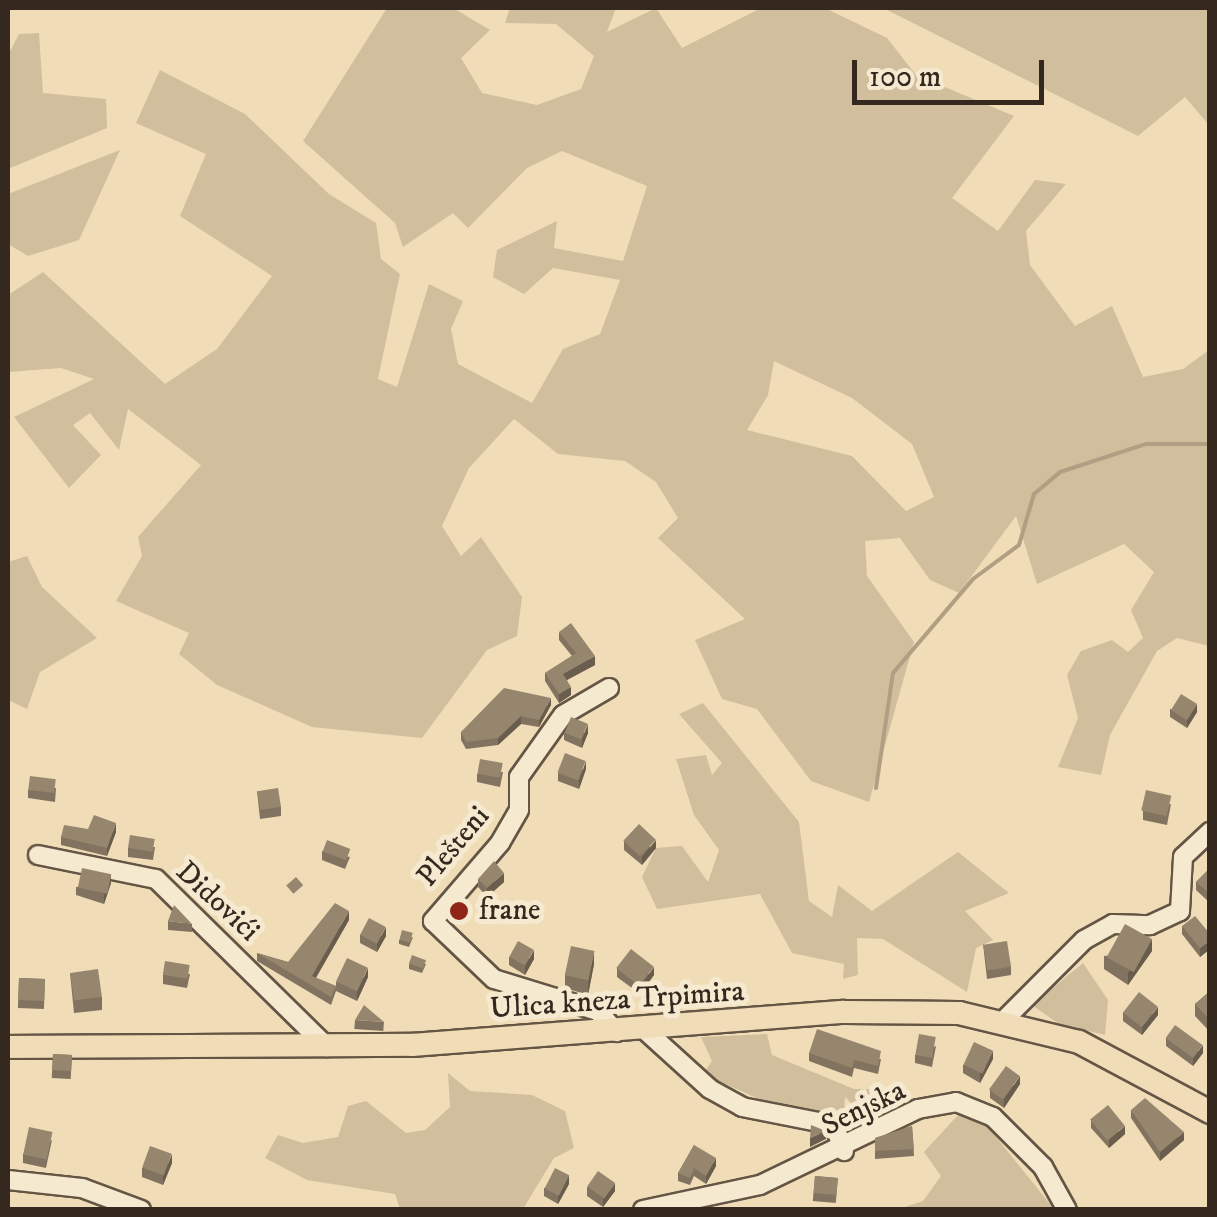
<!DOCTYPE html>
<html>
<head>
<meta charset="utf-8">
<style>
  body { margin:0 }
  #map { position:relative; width:1217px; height:1217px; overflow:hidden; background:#f0ddb7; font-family:"IM FELL DW Pica",serif }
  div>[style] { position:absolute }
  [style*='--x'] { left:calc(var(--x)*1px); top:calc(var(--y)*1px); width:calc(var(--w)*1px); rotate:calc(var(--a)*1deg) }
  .green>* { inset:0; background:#d0be9d }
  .stream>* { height:4px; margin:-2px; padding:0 2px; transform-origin:2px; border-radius:2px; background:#b09f83 }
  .roads { filter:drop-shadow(2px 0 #645545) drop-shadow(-2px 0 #645545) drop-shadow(0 2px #645545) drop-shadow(0 -2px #645545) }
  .minor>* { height:18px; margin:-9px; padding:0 9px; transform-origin:9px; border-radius:9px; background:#f5e9d0 }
  .major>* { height:22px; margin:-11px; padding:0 11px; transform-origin:11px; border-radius:11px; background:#f0ddb7 }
  .wall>* { inset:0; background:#81735f; transform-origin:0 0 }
  .shaded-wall>* { inset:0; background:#695e4d }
  .building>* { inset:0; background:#96866e; transform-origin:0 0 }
  .dots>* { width:28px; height:28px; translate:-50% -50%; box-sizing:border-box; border:5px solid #f5e9d0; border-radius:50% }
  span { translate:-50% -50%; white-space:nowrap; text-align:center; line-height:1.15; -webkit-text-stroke:10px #f5e9d0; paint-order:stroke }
  .street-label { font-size:30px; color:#35281f }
  .poi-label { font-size:30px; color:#35281f }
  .left { translate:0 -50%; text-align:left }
  .frame { position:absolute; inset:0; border:10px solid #35281f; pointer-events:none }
  .scale { position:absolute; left:852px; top:60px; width:192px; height:45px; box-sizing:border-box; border:5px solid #35281f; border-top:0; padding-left:12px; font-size:30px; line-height:35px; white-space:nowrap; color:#35281f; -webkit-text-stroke:8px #f5e9d0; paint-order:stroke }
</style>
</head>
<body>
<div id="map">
  <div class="green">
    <div style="clip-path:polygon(evenodd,387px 8px,453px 8px,490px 30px,461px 58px,482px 93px,537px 105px,581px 89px,594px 56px,556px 24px,505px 23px,510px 8px,616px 8px,607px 32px,656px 8px,682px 48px,761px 8px,825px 8px,887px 38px,916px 75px,1014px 116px,952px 198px,998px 231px,1035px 180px,1066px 184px,1026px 231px,1030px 265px,1075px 326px,1112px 306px,1143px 377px,1183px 369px,1209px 350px,1209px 646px,1177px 638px,1157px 651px,1110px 735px,1101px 775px,1058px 767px,1078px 718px,1067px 675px,1081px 651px,1112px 640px,1128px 652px,1143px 638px,1131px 610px,1154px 572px,1124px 544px,1037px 584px,1016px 516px,959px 593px,930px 580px,900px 538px,865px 541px,867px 576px,914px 642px,869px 802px,811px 781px,757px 709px,722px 699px,695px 640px,745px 619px,658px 538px,678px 518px,656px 482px,625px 461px,558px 454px,514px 419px,469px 468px,442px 526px,461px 556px,481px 537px,522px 597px,517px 636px,487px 650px,422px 738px,312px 727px,217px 685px,179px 654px,189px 633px,116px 601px,142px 556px,138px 537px,201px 465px,128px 409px,119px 450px,90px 413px,73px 425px,101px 455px,69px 488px,14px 417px,94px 379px,61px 368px,8px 372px,8px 295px,43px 272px,165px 384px,217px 349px,272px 276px,180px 216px,206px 154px,136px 123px,160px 70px,245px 114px,329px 194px,376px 223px,381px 259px,400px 274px,378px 379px,397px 387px,429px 284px,463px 301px,451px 329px,458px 364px,532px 403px,563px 349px,600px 334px,620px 280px,553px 268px,524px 294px,493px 277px,497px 250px,557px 221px,554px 248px,623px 261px,647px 186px,562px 151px,527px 168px,468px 228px,453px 213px,403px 247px,395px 223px,303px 141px,387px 8px,774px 361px,852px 398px,912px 444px,934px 497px,906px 511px,852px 456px,747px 430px,768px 395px,774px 361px)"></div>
    <div style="clip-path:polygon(883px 8px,1209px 8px,1209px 125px,1185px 97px,1138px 136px)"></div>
    <div style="clip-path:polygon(39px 33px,43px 93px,106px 99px,107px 128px,8px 169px,8px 55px,19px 34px)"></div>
    <div style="clip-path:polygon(120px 150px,79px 240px,28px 256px,8px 244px,8px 194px)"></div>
    <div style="clip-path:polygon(27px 556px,42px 587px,97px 638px,40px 672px,27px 709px,8px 700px,8px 562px)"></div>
    <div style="clip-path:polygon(703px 703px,799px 822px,809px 901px,832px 917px,838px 885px,872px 911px,958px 852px,1009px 893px,965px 911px,993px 940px,976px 948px,967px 992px,883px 939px,857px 938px,858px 975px,843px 979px,844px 964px,792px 953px,760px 894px,657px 909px,642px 877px,656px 848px,682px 846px,708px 882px,719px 850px,694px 815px,676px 759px,706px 755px,712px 775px,722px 763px,679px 714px)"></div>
    <div style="clip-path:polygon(1083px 963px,1108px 1000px,1105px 1035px,1059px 1024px,1032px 1005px)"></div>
    <div style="clip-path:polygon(767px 1034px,772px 1055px,854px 1089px,894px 1089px,907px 1109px,879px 1131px,845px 1097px,844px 1116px,759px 1099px,703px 1074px,712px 1061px,701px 1037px)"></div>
    <div style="clip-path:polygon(448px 1073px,470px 1091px,532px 1095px,565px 1111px,574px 1148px,554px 1158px,523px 1209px,400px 1209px,395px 1194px,307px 1180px,265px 1158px,278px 1135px,303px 1143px,338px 1137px,348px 1106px,366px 1101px,406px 1133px,425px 1130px,450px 1107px)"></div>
    <div style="clip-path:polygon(958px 1115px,985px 1123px,1054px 1209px,899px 1209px,923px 1201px,941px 1176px,924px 1152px)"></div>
  </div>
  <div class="stream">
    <div style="--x:876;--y:788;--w:116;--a:-81.6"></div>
    <div style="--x:893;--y:673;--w:123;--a:-49.6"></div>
    <div style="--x:973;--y:579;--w:57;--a:-36.5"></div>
    <div style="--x:1019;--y:545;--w:53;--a:-73.6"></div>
    <div style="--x:1034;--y:494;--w:34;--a:-40"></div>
    <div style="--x:1060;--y:472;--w:90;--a:-18"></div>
    <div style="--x:1146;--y:444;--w:64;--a:0"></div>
  </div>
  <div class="roads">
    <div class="minor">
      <div style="--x:609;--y:688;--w:53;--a:149.6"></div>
      <div style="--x:563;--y:715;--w:76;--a:125.4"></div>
      <div style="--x:519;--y:777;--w:33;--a:90"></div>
      <div style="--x:519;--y:810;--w:38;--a:120"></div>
      <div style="--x:500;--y:843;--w:103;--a:130.7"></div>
      <div style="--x:433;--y:921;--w:84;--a:43.6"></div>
      <div style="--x:494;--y:979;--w:109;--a:17.1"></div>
      <div style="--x:598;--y:1011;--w:28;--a:49"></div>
      <div style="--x:38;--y:855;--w:120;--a:11.5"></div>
      <div style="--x:156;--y:879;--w:240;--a:44.5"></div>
      <div style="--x:1004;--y:1020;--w:113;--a:-45"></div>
      <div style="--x:1084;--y:940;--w:33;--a:-29"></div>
      <div style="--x:1113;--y:924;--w:37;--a:2"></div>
      <div style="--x:1150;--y:925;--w:33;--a:-25"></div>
      <div style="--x:1180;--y:911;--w:54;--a:-86.8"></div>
      <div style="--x:1183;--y:857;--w:37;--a:-43"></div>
      <div style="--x:646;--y:1031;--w:86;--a:42.2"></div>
      <div style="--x:710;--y:1089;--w:37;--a:29"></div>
      <div style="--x:742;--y:1107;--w:94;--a:11.1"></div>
      <div style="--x:834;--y:1125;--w:28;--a:69"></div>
      <div style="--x:8;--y:1180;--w:74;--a:6.2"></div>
      <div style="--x:82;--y:1188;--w:63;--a:20.4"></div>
      <div style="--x:643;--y:1210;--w:120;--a:-12.1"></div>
      <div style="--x:760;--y:1185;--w:175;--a:-25.7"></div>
      <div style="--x:918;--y:1109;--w:39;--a:-10"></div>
      <div style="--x:956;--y:1102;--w:40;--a:22"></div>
      <div style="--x:993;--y:1117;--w:71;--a:45"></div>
      <div style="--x:1043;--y:1167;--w:49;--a:60.8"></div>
    </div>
    <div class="major">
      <div style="--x:8;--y:1047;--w:404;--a:-0.3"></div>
      <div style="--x:412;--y:1045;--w:433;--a:-4.4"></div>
      <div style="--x:844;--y:1012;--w:115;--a:0.5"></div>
      <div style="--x:959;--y:1013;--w:123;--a:13.6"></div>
      <div style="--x:1079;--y:1042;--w:149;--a:28.1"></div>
    </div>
  </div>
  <div class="wall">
    <div style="clip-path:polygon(559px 632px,595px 665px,567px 680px,571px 695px,559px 703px,545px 681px,545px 673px,572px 656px,559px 640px)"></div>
    <div style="clip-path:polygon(551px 705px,539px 727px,521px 724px,498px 745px,466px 749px,461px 740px,461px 732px)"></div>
    <div style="clip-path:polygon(1170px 709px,1197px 712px,1187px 728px,1170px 717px)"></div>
    <div style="clip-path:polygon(564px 732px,588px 733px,582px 748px,564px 740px)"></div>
    <div style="clip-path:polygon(586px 769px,579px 789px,558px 781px,558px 773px)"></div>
    <div style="clip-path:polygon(503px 772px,500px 787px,477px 782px,477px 774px)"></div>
    <div style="clip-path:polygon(56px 788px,55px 802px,28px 798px,28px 790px)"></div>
    <div style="clip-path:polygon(257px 791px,281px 807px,281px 816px,260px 819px)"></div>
    <div style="clip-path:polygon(1171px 804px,1167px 825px,1143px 820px,1143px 811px)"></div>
    <div style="clip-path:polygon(88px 829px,116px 832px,107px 856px,61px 845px,61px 837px)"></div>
    <div style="clip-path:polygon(624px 841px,656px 848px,642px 865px,624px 850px)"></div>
    <div style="clip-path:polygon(155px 847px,153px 860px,128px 857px,128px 848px)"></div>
    <div style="clip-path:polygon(322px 851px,350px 857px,345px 869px,322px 860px)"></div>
    <div style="clip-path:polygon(1210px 868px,1210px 903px,1196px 890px,1196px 882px)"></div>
    <div style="clip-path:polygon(478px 879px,504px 882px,487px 897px,478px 887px)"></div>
    <div style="clip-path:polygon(111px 883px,104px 904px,76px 895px,76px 887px)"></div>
    <div style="clip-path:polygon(349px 920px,316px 978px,336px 986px,336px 982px,368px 977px,357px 1001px,336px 991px,331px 1005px,257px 961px,257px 953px,288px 962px)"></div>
    <div style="clip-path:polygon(168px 921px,192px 924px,192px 932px,168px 930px)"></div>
    <div style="clip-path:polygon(1182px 926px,1210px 934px,1210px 949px,1200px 957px,1182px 934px)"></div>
    <div style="clip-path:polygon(360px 935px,386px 936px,377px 952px,360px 943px)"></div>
    <div style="clip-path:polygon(413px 937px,409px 947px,399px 944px,399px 940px)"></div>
    <div style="clip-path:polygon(983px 944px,1011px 967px,1011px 975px,987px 979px)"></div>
    <div style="clip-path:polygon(1152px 951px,1128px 985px,1104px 969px,1104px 956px)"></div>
    <div style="clip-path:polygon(509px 957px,534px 959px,525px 975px,509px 965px)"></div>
    <div style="clip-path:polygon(409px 964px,426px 964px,422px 973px,409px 969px)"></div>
    <div style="clip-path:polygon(594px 964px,588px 995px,565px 988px,565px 975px)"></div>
    <div style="clip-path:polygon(617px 968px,654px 975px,640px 994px,617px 977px)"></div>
    <div style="clip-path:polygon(70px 973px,102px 997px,102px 1010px,74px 1013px)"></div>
    <div style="clip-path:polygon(190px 974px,187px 988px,163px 984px,163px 975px)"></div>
    <div style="left:19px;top:978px;width:26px;height:30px;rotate:2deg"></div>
    <div style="clip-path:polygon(1210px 991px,1210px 1032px,1195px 1016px,1195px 1004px)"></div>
    <div style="clip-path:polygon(1123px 1012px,1158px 1015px,1142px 1035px,1123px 1021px)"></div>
    <div style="left:355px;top:1020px;width:29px;height:9px;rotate:4deg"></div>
    <div style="clip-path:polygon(1166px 1038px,1203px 1053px,1193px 1066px,1166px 1046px)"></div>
    <div style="clip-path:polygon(936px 1046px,932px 1067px,915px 1063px,915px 1055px)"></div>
    <div style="clip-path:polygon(809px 1053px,881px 1059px,878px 1074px,854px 1068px,852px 1077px,809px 1061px)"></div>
    <div style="left:53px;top:1054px;width:19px;height:24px;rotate:3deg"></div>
    <div style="clip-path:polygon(993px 1059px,980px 1083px,963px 1073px,963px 1065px)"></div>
    <div style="clip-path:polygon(1020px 1084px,1004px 1108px,990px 1098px,990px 1090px)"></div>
    <div style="clip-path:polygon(1131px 1110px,1184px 1140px,1160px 1161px,1131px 1118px)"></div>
    <div style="clip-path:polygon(1091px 1120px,1125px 1134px,1109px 1148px,1091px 1128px)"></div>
    <div style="clip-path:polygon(912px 1126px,914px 1156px,875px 1159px,875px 1138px)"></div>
    <div style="clip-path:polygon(52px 1140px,46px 1168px,23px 1163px,23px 1154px)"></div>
    <div style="clip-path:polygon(694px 1145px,716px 1166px,706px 1184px,694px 1176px,690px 1185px,678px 1181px,678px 1173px)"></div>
    <div style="clip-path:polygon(172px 1163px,163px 1185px,142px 1177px,142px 1168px)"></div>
    <div style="left:815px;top:1176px;width:23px;height:25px;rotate:5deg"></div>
    <div style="clip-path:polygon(569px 1184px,558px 1204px,544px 1196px,544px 1188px)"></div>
    <div style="clip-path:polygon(587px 1187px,615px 1191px,603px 1207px,587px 1196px)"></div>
  </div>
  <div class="shaded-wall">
    <div style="clip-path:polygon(595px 656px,595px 665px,563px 682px,563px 674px)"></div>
    <div style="clip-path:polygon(571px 687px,571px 695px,559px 703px,559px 694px)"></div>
    <div style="clip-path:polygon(551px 698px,551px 705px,539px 727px,539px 720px)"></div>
    <div style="clip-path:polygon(1197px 704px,1197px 712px,1187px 728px,1187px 719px)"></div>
    <div style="clip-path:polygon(521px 716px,521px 724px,498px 745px,498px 738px)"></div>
    <div style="clip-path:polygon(588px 724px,588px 733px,582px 748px,582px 739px)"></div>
    <div style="clip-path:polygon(586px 761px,586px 769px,579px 789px,579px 781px)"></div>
    <div style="clip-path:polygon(116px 823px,116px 832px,107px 856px,107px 848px)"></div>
    <div style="clip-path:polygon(656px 840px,656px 848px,642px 865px,642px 857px)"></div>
    <div style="clip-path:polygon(504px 873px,504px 882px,487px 897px,487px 888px)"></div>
    <div style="clip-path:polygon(111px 874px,111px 883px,104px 904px,104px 896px)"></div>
    <div style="clip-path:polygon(349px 911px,349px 920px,312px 984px,312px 976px)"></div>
    <div style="clip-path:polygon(386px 927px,386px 936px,377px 952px,377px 944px)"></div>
    <div style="clip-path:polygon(1152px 939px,1152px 951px,1128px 985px,1128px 973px)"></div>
    <div style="clip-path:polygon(1210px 941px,1210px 949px,1200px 957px,1200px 948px)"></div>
    <div style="clip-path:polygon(534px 950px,534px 959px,525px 975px,525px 966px)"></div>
    <div style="clip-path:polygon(594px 951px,594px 964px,588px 995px,588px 982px)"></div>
    <div style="clip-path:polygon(654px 967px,654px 975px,640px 994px,640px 986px)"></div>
    <div style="clip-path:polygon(368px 968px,368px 977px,357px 1001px,357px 992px)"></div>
    <div style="clip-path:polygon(1158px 1007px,1158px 1015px,1142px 1035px,1142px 1027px)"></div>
    <div style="clip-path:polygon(1203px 1045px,1203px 1053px,1193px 1066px,1193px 1058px)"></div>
    <div style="clip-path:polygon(993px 1051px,993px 1059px,980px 1083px,980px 1074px)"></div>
    <div style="clip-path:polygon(1020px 1076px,1020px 1084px,1004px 1108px,1004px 1099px)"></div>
    <div style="clip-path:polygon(1125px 1126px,1125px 1134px,1109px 1148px,1109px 1140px)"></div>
    <div style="clip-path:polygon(826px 1131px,826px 1139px,810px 1147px,810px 1138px)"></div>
    <div style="clip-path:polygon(1184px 1132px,1184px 1140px,1160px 1161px,1160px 1152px)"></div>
    <div style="clip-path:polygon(172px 1154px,172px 1163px,163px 1185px,163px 1176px)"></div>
    <div style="clip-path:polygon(716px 1158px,716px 1166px,706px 1184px,706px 1176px)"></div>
    <div style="clip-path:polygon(569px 1175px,569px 1184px,558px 1204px,558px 1195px)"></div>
    <div style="clip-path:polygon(615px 1183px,615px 1191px,603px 1207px,603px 1199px)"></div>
  </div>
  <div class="building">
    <div style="clip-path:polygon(571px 623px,595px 656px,563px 674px,571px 687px,559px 694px,545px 673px,576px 653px,559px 632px)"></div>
    <div style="clip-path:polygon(504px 688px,551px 698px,539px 720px,521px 716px,498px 738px,466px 742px,461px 732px)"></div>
    <div style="left:1181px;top:694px;width:19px;height:19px;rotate:32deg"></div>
    <div style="left:571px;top:717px;width:18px;height:17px;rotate:22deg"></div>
    <div style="left:565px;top:753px;width:22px;height:21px;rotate:21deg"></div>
    <div style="left:480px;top:759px;width:23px;height:15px;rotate:10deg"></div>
    <div style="left:30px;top:776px;width:26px;height:14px;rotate:7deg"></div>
    <div style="left:278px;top:788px;width:19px;height:21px;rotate:81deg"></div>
    <div style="left:1146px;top:790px;width:26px;height:21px;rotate:13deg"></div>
    <div style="clip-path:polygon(94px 815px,116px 823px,107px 848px,61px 837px,64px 825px,88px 829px)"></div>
    <div style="left:639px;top:824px;width:23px;height:23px;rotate:43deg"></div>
    <div style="left:130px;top:835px;width:25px;height:13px;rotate:9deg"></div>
    <div style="left:327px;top:840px;width:25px;height:12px;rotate:21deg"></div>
    <div style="clip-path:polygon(494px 861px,504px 873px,487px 888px,478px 879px)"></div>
    <div style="left:82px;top:868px;width:30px;height:20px;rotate:12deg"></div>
    <div style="clip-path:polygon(1210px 868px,1210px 894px,1196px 882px)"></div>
    <div style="left:296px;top:877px;width:11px;height:13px;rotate:49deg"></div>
    <div style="clip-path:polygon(335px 903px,349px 911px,312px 976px,336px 986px,331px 997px,257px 953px,288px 962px)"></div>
    <div style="clip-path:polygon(174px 905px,192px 924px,168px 921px)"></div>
    <div style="clip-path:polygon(1195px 916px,1210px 934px,1210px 941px,1200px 948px,1182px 926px)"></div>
    <div style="left:369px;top:918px;width:19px;height:19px;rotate:28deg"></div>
    <div style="left:1125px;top:924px;width:31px;height:38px;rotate:29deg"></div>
    <div style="left:402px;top:930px;width:11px;height:10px;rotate:15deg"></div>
    <div style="left:518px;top:941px;width:18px;height:18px;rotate:29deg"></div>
    <div style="left:1007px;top:941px;width:26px;height:24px;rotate:81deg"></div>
    <div style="left:571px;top:946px;width:24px;height:30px;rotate:12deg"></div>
    <div style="left:631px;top:949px;width:29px;height:24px;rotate:38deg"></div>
    <div style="left:412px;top:955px;width:15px;height:9px;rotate:20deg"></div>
    <div style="left:347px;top:958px;width:23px;height:26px;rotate:25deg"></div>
    <div style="left:165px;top:961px;width:25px;height:14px;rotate:9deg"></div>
    <div style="left:98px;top:969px;width:28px;height:28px;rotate:82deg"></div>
    <div style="left:19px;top:978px;width:26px;height:22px;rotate:2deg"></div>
    <div style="clip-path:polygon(1210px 991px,1210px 1020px,1195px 1004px)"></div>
    <div style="left:1139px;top:992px;width:24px;height:26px;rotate:38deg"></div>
    <div style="clip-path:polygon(364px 1005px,384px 1022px,355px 1020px)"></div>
    <div style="left:1175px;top:1025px;width:34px;height:16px;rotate:36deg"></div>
    <div style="clip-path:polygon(817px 1029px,881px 1051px,878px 1066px,854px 1060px,852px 1068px,809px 1053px)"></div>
    <div style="left:919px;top:1034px;width:17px;height:21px;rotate:10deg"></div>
    <div style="left:974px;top:1042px;width:21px;height:25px;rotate:25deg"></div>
    <div style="left:53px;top:1054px;width:19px;height:16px;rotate:3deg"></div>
    <div style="left:1006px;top:1066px;width:17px;height:29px;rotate:36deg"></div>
    <div style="clip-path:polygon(1145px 1098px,1184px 1132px,1160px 1152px,1131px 1110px)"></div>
    <div style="left:1108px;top:1105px;width:27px;height:23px;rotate:51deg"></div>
    <div style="clip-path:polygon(811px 1125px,826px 1131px,810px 1138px)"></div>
    <div style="clip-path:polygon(912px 1126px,914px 1149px,875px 1151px,875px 1138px)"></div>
    <div style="left:29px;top:1127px;width:24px;height:28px;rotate:12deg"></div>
    <div style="clip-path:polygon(694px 1145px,716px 1158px,706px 1176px,694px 1168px,690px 1178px,678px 1173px)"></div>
    <div style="left:150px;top:1146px;width:23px;height:23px;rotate:20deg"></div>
    <div style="left:555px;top:1168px;width:16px;height:23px;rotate:27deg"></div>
    <div style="left:598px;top:1171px;width:21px;height:19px;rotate:35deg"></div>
    <div style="left:815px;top:1176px;width:23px;height:17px;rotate:5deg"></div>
  </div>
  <div class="dots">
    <div style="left:459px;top:911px;background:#8f2418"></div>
  </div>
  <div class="street-label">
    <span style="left:454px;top:847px;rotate:-50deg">Plešteni</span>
    <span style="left:217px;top:902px;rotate:43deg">Didovići</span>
    <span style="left:617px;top:1001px;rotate:-4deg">Ulica kneza Trpimira</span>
    <span style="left:864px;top:1109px;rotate:-26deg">Senjska</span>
  </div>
  <div class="poi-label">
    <span class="left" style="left:479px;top:911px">frane</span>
  </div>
  <div class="frame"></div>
  <div class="scale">100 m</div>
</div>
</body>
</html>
